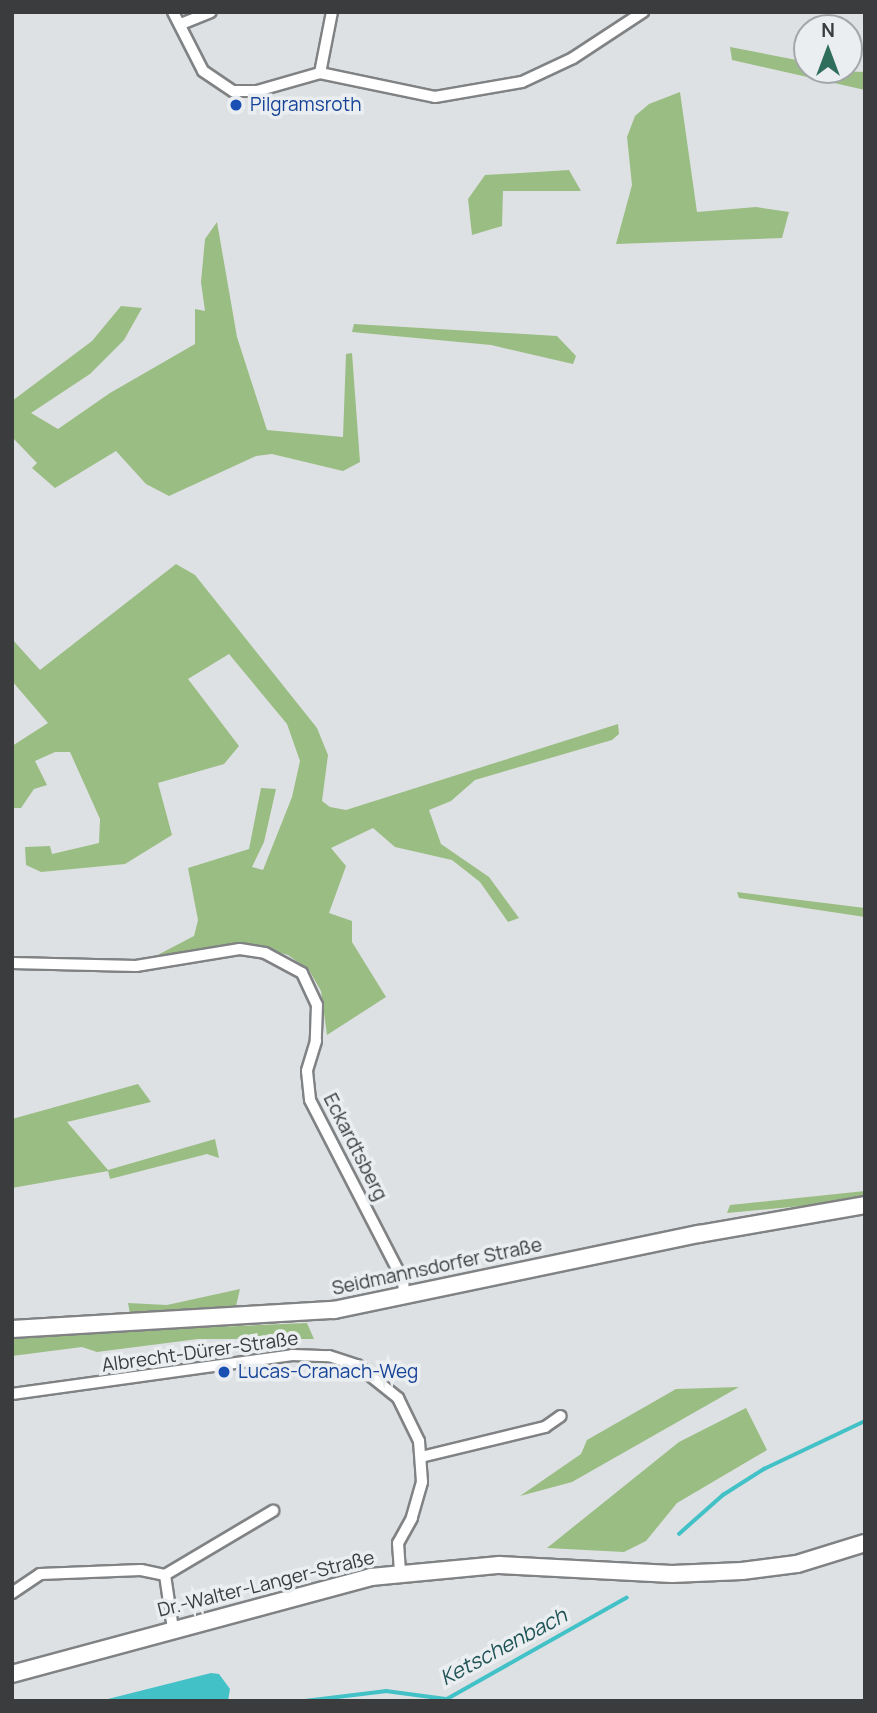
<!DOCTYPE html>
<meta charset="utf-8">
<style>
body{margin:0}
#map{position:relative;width:877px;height:1713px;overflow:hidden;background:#dee1e3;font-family:Manrope,sans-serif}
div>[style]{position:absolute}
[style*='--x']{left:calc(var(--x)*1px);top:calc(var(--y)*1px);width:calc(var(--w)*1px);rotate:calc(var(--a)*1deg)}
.green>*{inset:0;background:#9abd83}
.water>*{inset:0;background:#42c1c7}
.stream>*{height:3.5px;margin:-1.75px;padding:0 1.75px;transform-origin:1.75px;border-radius:1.75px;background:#42c1c7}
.roads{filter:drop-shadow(2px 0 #808284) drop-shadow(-2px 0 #808284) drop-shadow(0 2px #808284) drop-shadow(0 -2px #808284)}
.street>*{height:10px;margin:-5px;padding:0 5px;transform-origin:5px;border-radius:5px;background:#fff}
.secondary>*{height:16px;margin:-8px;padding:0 8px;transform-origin:8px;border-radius:8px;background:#fff}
.dots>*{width:19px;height:19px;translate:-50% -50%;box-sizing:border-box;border:4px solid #ebeef0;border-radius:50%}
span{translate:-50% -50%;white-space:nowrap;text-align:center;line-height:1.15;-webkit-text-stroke:7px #ebeef0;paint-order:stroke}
.transit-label{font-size:19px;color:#164399}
.left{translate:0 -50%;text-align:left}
.street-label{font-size:19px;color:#3a3c3d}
.water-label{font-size:21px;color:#1e5356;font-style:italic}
.frame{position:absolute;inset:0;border:14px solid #3a3c3d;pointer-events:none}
.north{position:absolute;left:793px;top:14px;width:70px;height:70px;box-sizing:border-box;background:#ebeef0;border:2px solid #a4a7a8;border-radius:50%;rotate:0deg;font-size:19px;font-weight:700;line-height:28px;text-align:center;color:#3a3c3d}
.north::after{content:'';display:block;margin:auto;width:24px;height:32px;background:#2f6e5b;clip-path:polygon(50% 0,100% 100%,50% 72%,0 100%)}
</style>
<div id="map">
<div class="green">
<div style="clip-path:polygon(730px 47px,807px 62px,807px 70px,865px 72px,865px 90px,732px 60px)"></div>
<div style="clip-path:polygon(680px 92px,697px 212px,756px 207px,789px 212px,782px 238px,616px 244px,632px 185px,627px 137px,635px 116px,649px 104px)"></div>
<div style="clip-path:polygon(569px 170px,581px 191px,503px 191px,502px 226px,472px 235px,468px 199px,485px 175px)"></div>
<div style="clip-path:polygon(217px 222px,237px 337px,267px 430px,343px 437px,346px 354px,352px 353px,360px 462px,343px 471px,272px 454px,256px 456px,169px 496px,146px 484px,116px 451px,55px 488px,32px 468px,37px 463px,12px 437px,12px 401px,92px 341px,121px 306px,142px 308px,124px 340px,90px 374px,31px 413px,58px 429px,110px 393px,195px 344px,195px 309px,205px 311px,201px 282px,205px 239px)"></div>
<div style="clip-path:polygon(354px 324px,557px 336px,576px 356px,573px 364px,491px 345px,352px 332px)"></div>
<div style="clip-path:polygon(176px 564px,195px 575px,317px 728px,328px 755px,322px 801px,330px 807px,346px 810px,618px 724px,619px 734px,612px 740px,475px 780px,451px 801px,429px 810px,441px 844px,489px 877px,519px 918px,508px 922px,480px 882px,452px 860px,395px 847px,373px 828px,331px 848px,346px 866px,329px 913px,352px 921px,352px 942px,386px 997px,327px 1035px,321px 991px,309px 970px,288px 955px,261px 947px,226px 945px,146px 961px,194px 936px,198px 920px,188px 868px,249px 849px,261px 788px,276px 789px,264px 842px,252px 867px,263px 870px,292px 797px,300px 761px,287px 724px,229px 654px,188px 679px,239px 746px,224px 764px,158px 783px,172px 835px,125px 864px,41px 872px,26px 865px,25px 847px,50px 846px,52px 854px,99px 843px,100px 819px,70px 752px,55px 752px,35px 761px,47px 785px,34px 789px,21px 808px,12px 808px,12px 746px,48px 723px,12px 681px,12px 639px,40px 670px)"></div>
<div style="clip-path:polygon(737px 892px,865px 908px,865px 917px,739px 898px)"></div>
<div style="clip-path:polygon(138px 1084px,151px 1102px,67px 1122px,108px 1170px,215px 1139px,219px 1158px,207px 1154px,110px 1179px,108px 1171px,12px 1188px,12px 1119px)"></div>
<div style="clip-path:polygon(865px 1191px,865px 1200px,727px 1213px,730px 1205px)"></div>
<div style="clip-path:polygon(240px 1289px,236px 1306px,130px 1314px,128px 1303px,167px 1305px)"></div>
<div style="clip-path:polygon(307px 1323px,314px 1339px,198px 1339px,97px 1352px,82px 1347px,12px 1356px,12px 1336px)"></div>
<div style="clip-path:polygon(739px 1387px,572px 1482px,520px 1496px,581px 1454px,587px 1440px,676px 1389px)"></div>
<div style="clip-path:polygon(746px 1408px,767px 1450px,677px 1503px,646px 1541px,624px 1552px,547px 1548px,679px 1442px)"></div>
</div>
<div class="water">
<div style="clip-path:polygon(211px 1673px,219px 1674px,230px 1689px,228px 1701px,100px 1701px)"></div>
</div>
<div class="stream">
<div style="--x:679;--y:1534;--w:59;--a:-41.6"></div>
<div style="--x:723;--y:1495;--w:49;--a:-32.4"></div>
<div style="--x:764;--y:1469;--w:112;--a:-25.4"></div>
<div style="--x:305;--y:1701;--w:82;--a:-7"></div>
<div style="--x:386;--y:1691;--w:62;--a:7.5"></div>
<div style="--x:447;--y:1699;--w:206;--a:-29.4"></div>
</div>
<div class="roads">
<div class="street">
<div style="--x:173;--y:12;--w:66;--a:63"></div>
<div style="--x:203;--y:71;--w:36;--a:34"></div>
<div style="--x:233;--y:91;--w:24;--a:0"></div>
<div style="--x:257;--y:91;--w:66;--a:-15.9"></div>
<div style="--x:320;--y:73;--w:117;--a:11.8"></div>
<div style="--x:435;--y:97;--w:88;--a:-9.8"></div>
<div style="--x:522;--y:82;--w:56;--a:-25.2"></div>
<div style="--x:573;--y:58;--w:84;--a:-33.3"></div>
<div style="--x:181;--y:24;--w:32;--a:-22"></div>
<div style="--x:320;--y:73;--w:62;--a:-78.9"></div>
<div style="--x:12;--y:963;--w:124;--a:1.4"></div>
<div style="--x:136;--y:966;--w:105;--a:-9.3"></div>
<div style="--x:240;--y:949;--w:25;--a:9"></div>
<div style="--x:265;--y:953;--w:42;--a:28.4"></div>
<div style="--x:302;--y:973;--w:35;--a:65"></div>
<div style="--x:317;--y:1005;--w:36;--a:92"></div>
<div style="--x:316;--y:1041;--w:31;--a:107"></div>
<div style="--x:307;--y:1071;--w:29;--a:84"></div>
<div style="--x:310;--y:1100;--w:203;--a:62.7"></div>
<div style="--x:403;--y:1280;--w:16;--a:86"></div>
<div style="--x:12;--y:1394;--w:283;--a:-7.9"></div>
<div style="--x:292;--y:1355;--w:37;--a:2"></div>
<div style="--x:329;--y:1356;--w:29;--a:18"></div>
<div style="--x:357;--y:1365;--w:53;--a:38.8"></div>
<div style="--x:398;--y:1398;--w:48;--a:64"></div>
<div style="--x:419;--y:1441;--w:41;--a:85.8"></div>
<div style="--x:422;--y:1482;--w:37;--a:106"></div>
<div style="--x:412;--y:1518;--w:29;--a:119"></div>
<div style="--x:398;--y:1543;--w:30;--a:86"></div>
<div style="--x:421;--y:1457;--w:128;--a:-13.6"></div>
<div style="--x:545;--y:1427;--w:19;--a:-35"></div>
<div style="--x:165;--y:1575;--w:55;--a:81.6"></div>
<div style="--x:12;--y:1593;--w:34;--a:-34"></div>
<div style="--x:40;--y:1574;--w:101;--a:-2.3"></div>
<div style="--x:141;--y:1570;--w:25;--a:12"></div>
<div style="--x:165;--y:1575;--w:126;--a:-30.7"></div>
</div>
<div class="secondary">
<div style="--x:12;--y:1329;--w:323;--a:-3.4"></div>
<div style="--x:334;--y:1310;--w:373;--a:-11.8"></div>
<div style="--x:699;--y:1234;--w:169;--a:-9.9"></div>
<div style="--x:12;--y:1674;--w:372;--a:-15.1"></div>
<div style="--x:371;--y:1577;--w:129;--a:-5.4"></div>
<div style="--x:499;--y:1565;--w:173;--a:3"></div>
<div style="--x:672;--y:1574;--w:70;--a:-2.5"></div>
<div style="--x:742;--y:1571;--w:55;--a:-7.3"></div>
<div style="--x:797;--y:1564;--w:71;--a:-17.2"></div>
</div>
</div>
<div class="dots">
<div style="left:236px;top:105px;background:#1a4fb4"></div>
<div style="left:224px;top:1372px;background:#1a4fb4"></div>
</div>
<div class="transit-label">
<span class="left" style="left:250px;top:105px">Pilgramsroth</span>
<span class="left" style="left:238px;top:1372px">Lucas-Cranach-Weg</span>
</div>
<div class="street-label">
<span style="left:355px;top:1147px;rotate:63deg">Eckardtsberg</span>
<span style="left:437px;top:1267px;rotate:-12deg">Seidmannsdorfer Straße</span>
<span style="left:200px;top:1352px;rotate:-8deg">Albrecht-Dürer-Straße</span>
<span style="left:266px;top:1584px;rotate:-14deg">Dr.-Walter-Langer-Straße</span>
</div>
<div class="water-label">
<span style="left:503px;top:1646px;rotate:-28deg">Ketschenbach</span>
</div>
<div class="frame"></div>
<div class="north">N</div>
</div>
